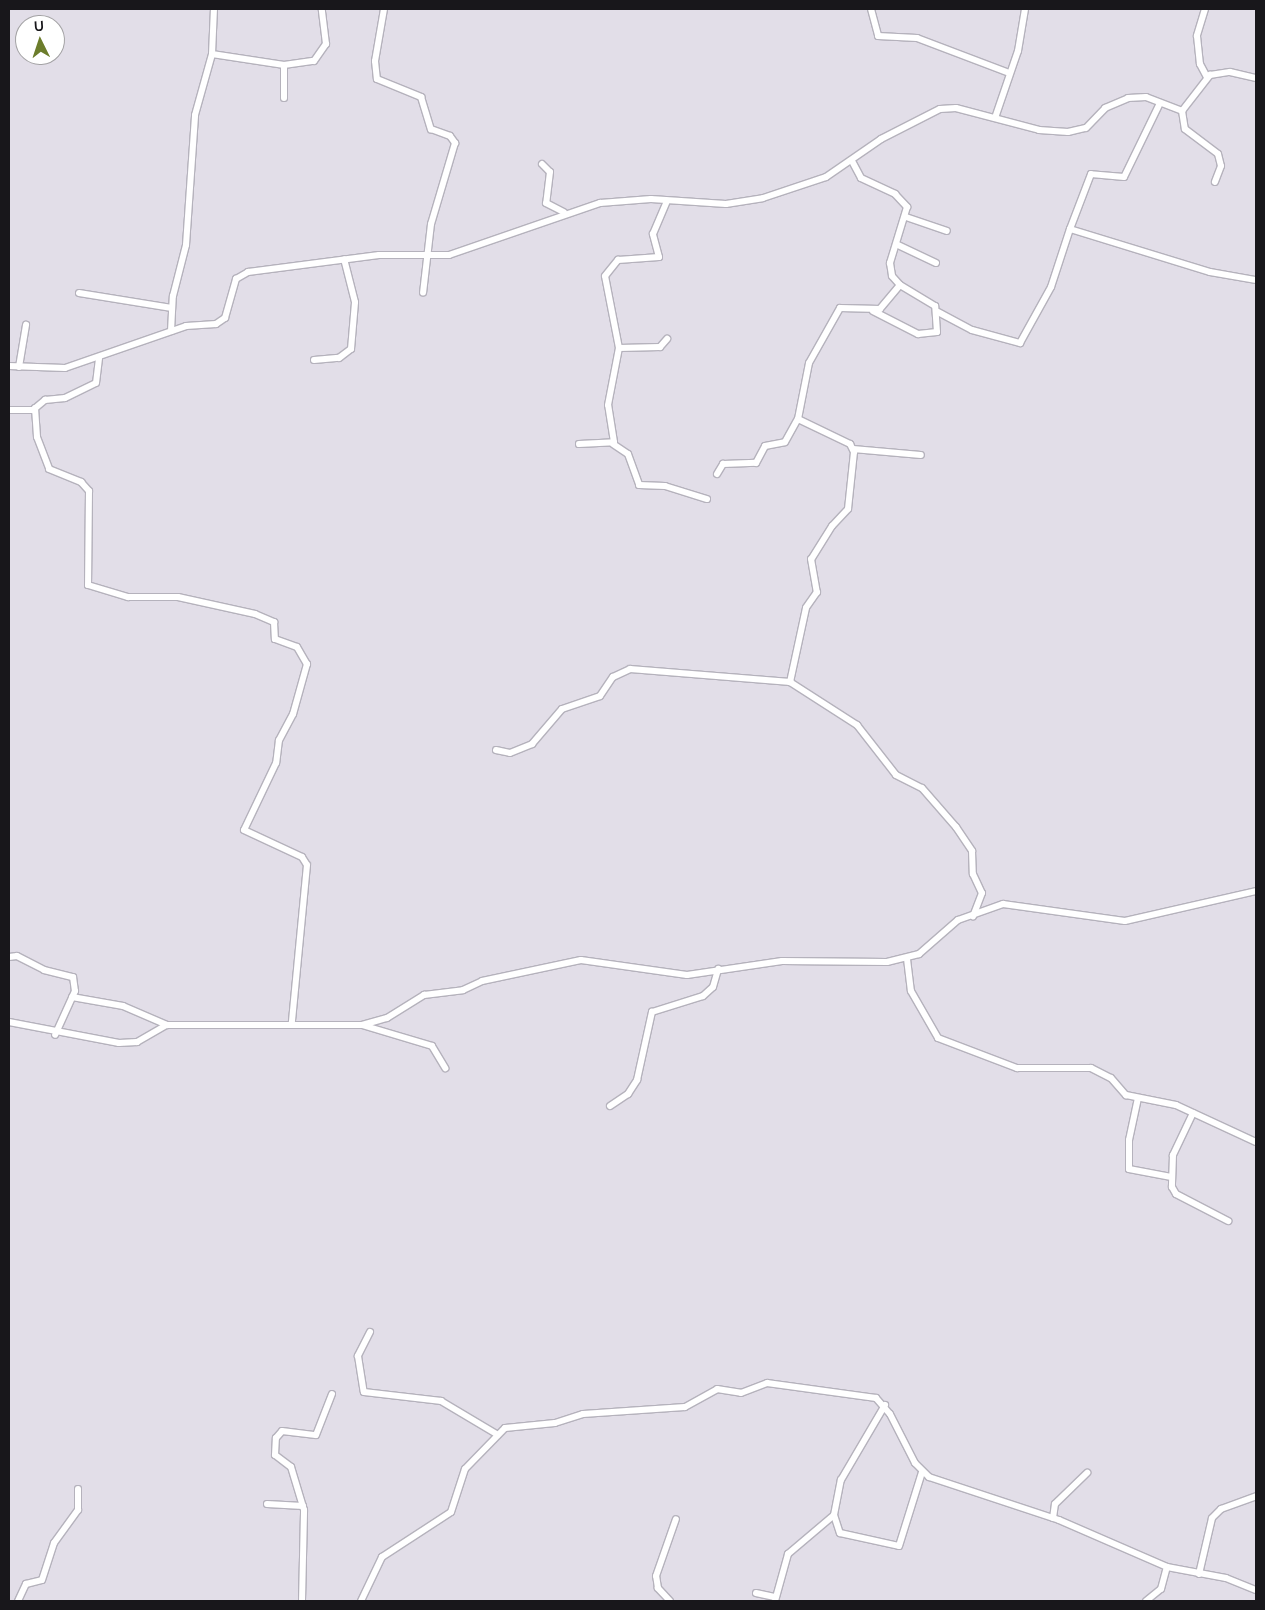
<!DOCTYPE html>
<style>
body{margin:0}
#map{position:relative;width:1265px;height:1610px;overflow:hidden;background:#e2dee8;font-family:Cabin,sans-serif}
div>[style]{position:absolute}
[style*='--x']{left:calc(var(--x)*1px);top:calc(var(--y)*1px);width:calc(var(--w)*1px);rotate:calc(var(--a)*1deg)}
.roads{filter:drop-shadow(1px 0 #b5b2bc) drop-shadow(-1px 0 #b5b2bc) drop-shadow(0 1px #b5b2bc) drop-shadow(0 -1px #b5b2bc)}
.minor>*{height:6px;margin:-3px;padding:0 3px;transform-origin:3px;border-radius:3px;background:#fff}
span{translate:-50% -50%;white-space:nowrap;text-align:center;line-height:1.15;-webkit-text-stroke:5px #fff;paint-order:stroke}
.frame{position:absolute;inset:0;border:10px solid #18171b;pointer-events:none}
.north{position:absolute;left:15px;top:15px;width:50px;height:50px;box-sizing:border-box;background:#fff;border:1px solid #a3a2a4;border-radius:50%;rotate:356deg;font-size:14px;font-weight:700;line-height:20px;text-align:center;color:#18171b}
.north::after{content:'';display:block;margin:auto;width:18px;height:22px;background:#6c7d2c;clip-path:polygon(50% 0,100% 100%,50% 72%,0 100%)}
</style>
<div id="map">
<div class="roads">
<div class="minor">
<div style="--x:384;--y:9;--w:53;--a:99.8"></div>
<div style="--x:375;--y:61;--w:18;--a:84"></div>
<div style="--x:377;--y:79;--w:48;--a:22.2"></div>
<div style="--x:421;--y:97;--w:34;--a:73"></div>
<div style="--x:431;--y:129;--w:20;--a:20"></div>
<div style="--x:450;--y:136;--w:9;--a:54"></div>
<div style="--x:455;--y:143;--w:84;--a:106.5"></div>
<div style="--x:431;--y:224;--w:69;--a:96.6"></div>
<div style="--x:871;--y:9;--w:28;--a:75"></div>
<div style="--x:878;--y:36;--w:39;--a:3"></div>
<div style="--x:917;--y:38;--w:98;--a:20.8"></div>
<div style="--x:1205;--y:9;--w:28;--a:107"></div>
<div style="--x:1197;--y:36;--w:28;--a:84"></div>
<div style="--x:1200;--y:64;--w:15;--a:62"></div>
<div style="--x:212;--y:54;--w:73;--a:8.7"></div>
<div style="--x:284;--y:65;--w:30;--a:-8"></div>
<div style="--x:314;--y:61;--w:21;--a:-55"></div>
<div style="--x:326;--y:44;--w:35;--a:-97"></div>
<div style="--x:284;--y:65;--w:33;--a:90"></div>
<div style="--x:1160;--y:103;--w:82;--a:115.9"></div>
<div style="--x:1124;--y:177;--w:33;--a:-175"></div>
<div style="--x:1091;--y:174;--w:59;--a:110.9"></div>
<div style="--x:1070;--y:229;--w:146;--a:17.1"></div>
<div style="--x:1210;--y:272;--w:47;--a:9.9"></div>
<div style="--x:1182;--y:111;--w:18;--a:81"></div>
<div style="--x:1185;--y:129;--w:41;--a:37.1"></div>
<div style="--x:1218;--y:154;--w:12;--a:76"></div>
<div style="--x:1221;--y:166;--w:17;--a:111"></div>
<div style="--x:995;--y:118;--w:71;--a:-71.1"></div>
<div style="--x:1018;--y:51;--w:43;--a:-80.5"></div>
<div style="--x:852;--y:161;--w:19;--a:62"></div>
<div style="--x:861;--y:178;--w:38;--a:25"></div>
<div style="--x:895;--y:194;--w:18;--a:47"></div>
<div style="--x:907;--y:207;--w:59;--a:106.9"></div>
<div style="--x:890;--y:263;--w:13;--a:81"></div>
<div style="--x:892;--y:276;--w:12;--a:48"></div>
<div style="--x:900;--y:285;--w:31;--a:130"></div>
<div style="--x:880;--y:309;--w:40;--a:-178.6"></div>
<div style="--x:840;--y:308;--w:63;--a:119.4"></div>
<div style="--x:809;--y:363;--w:57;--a:101.1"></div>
<div style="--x:798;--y:419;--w:58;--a:25.7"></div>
<div style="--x:850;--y:444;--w:9;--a:63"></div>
<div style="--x:854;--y:452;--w:57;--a:96"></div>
<div style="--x:848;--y:509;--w:23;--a:133"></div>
<div style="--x:832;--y:526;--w:39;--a:122"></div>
<div style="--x:811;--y:559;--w:34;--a:80"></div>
<div style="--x:817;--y:592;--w:19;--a:125"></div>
<div style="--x:806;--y:608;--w:76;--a:102.2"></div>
<div style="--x:790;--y:682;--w:80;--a:32.7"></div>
<div style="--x:857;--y:725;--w:63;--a:52"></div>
<div style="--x:896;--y:775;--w:29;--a:27"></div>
<div style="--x:922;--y:788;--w:52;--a:48.9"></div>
<div style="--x:956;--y:827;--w:29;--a:56"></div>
<div style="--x:972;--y:851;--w:23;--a:88"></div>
<div style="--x:973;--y:874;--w:21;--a:65"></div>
<div style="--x:982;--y:893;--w:25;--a:111"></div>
<div style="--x:542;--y:164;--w:11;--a:45"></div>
<div style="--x:550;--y:172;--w:31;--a:97"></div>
<div style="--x:546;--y:203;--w:20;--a:27"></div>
<div style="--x:906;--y:217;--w:43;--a:18.9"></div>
<div style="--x:898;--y:245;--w:42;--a:25.3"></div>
<div style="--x:79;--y:293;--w:94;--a:9.2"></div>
<div style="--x:873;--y:311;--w:51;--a:27.1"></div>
<div style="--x:918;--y:334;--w:19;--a:-6"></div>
<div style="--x:937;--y:332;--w:26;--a:-94"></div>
<div style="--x:935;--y:306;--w:41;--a:-149"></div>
<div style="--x:938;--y:312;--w:38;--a:28"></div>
<div style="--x:972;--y:330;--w:50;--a:15.2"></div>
<div style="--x:1020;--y:343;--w:64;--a:-61"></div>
<div style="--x:1051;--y:287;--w:61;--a:-71.9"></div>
<div style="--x:171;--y:331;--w:35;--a:-87"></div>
<div style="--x:173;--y:296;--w:53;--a:-75.7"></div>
<div style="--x:186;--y:245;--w:130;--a:-86"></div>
<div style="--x:195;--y:115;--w:63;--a:-74.4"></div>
<div style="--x:212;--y:54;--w:45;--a:-87.5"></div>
<div style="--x:619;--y:348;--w:41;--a:-1.4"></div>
<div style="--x:660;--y:347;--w:11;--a:-49"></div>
<div style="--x:314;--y:360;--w:25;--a:-5"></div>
<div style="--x:339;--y:358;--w:15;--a:-37"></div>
<div style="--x:351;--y:349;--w:47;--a:-85.1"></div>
<div style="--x:355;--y:302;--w:44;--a:-104.3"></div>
<div style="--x:9;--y:366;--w:56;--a:2"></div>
<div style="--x:65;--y:368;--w:128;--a:-19.1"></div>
<div style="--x:186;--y:326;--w:30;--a:-4"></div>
<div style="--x:216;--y:324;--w:11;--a:-34"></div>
<div style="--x:225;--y:318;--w:41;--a:-74.2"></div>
<div style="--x:236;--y:279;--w:14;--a:-30"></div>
<div style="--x:248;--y:272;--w:132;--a:-7.4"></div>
<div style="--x:379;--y:255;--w:70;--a:0"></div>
<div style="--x:449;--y:255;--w:160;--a:-19"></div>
<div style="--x:600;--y:203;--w:51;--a:-4.5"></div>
<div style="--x:651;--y:199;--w:75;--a:3.8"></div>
<div style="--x:726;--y:204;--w:37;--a:-9"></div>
<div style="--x:763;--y:198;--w:66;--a:-18.4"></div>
<div style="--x:826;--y:177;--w:67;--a:-34.6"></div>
<div style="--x:881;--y:139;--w:66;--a:-27"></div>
<div style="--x:940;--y:109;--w:16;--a:-4"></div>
<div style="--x:956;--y:108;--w:86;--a:14.8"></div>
<div style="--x:1039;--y:130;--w:29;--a:4"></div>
<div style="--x:1068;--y:132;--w:18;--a:-13"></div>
<div style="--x:1086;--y:128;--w:28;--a:-46"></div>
<div style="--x:1105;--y:108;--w:25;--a:-23"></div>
<div style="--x:1128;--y:98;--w:18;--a:-3"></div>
<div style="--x:1146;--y:97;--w:39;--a:21"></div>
<div style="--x:1182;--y:111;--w:46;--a:-52.1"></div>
<div style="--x:1210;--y:75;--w:20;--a:-9"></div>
<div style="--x:1230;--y:72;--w:27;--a:13"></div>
<div style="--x:19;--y:367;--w:43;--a:-80.5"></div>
<div style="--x:35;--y:408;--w:29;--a:86"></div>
<div style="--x:37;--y:437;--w:34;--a:69"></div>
<div style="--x:49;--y:469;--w:35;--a:22"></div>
<div style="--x:81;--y:482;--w:12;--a:48"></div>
<div style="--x:89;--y:491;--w:94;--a:90.6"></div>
<div style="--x:88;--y:585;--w:42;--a:16.7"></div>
<div style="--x:128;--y:597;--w:50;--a:0"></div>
<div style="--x:178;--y:597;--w:79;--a:12.4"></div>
<div style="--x:255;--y:614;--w:21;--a:23"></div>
<div style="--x:274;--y:622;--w:17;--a:87"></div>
<div style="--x:275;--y:639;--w:23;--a:20"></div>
<div style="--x:297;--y:647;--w:20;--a:60"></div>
<div style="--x:307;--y:664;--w:52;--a:105.6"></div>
<div style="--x:293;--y:714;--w:30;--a:118"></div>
<div style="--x:279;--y:740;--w:23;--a:97"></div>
<div style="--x:276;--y:763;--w:74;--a:115.5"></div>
<div style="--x:244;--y:830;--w:64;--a:25"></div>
<div style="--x:302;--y:857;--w:9;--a:58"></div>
<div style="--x:307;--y:865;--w:158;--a:95.5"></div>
<div style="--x:9;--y:410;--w:24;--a:0"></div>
<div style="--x:33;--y:410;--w:16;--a:-40"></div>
<div style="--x:45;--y:400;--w:20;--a:-6"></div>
<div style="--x:65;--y:398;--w:34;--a:-26"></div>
<div style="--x:96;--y:383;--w:25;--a:-83"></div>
<div style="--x:579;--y:444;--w:35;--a:-3"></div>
<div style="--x:614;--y:442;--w:37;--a:-99"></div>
<div style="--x:608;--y:405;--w:58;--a:-79.1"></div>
<div style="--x:619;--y:348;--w:73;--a:-101"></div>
<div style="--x:605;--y:276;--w:21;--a:-51"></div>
<div style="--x:618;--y:260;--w:41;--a:-4.2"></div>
<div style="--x:659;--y:257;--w:24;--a:-105"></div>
<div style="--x:653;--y:234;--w:36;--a:-67"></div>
<div style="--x:613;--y:444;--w:18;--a:34"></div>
<div style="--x:628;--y:454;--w:33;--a:70"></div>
<div style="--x:639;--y:485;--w:26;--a:2"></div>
<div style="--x:665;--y:486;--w:44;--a:17.2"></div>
<div style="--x:853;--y:449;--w:68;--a:5"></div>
<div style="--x:717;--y:474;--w:12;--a:-59"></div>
<div style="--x:723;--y:464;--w:33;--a:-2"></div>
<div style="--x:756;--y:463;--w:19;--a:-62"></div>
<div style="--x:765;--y:446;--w:20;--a:-11"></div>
<div style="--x:785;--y:442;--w:26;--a:-61"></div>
<div style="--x:496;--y:750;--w:14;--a:12"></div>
<div style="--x:510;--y:753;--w:24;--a:-22"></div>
<div style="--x:532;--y:744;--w:46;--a:-49.4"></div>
<div style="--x:562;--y:709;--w:40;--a:-18.9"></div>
<div style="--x:600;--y:696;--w:23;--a:-56"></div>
<div style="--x:613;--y:677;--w:19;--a:-25"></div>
<div style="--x:630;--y:669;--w:161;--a:4.6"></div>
<div style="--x:9;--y:957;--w:8;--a:-7"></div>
<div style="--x:17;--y:956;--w:30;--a:27"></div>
<div style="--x:44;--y:970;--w:30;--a:14"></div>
<div style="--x:73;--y:977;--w:14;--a:82"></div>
<div style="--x:75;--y:991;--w:48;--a:114.4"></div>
<div style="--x:907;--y:959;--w:32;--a:83"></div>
<div style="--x:911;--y:991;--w:54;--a:60.1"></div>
<div style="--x:938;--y:1038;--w:85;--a:20.8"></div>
<div style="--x:1017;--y:1068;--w:74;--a:0"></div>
<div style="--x:1091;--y:1068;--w:22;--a:27"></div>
<div style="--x:1111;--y:1078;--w:23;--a:49"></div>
<div style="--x:1126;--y:1095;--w:51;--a:11.3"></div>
<div style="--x:1176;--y:1105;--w:88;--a:24.8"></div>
<div style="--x:72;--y:997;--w:52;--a:10"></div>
<div style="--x:123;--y:1006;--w:48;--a:23.4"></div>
<div style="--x:9;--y:1022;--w:112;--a:10.8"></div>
<div style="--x:119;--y:1043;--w:18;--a:-3"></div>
<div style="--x:137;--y:1042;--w:34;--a:-30"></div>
<div style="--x:167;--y:1025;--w:195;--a:0"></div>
<div style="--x:362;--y:1025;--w:26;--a:-16"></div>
<div style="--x:387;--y:1018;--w:44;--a:-31.9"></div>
<div style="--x:424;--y:995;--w:39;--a:-7"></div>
<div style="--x:463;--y:990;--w:21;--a:-25"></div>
<div style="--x:482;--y:981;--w:101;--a:-12"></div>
<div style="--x:581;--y:960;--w:107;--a:8.1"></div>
<div style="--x:687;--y:975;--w:96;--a:-8.4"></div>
<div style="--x:782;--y:961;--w:105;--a:0.5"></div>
<div style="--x:887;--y:962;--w:33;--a:-14"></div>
<div style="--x:919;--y:954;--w:52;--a:-41.1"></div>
<div style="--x:958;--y:920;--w:48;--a:-19.6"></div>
<div style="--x:1003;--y:904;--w:123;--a:7.9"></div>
<div style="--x:1125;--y:921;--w:134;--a:-12.9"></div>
<div style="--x:362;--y:1025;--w:73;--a:16.7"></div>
<div style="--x:432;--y:1046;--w:26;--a:59"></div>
<div style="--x:1138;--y:1098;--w:43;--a:102.1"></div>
<div style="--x:1129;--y:1140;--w:29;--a:90"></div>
<div style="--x:1129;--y:1169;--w:43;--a:10.8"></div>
<div style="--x:610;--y:1106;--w:22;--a:-34"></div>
<div style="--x:628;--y:1094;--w:17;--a:-57"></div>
<div style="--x:637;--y:1080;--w:70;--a:-77.6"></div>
<div style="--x:652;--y:1012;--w:53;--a:-17.4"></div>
<div style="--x:703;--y:996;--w:13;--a:-42"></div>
<div style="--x:713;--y:987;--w:19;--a:-74"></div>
<div style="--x:1193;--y:1113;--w:47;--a:115.5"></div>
<div style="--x:1173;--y:1155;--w:32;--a:92"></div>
<div style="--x:1172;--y:1187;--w:8;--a:60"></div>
<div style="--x:1176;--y:1194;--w:59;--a:27.4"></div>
<div style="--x:370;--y:1332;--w:27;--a:117"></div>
<div style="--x:358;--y:1356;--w:36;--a:81"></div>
<div style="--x:364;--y:1392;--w:78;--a:6.7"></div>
<div style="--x:441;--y:1401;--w:66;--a:30.8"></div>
<div style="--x:267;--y:1504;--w:36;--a:3"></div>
<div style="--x:834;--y:1515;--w:19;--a:72"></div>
<div style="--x:840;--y:1533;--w:60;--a:12.4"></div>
<div style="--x:899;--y:1546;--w:77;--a:-72.7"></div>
<div style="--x:1053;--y:1518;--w:14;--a:-82"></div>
<div style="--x:1055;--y:1504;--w:45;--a:-44.1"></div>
<div style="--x:1199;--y:1574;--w:57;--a:-76.9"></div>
<div style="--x:1212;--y:1518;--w:13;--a:-45"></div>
<div style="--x:1221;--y:1509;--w:37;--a:-20"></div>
<div style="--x:756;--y:1593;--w:19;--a:12"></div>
<div style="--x:18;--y:1601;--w:19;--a:-65"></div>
<div style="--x:26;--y:1584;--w:16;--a:-14"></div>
<div style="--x:42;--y:1580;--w:39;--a:-72"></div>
<div style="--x:54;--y:1543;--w:41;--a:-54"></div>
<div style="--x:78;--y:1510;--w:21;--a:-90"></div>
<div style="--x:302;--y:1601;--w:91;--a:-88.7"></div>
<div style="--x:304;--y:1510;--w:45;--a:-106.8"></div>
<div style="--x:291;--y:1467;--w:20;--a:-143"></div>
<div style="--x:275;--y:1455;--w:17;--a:-87"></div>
<div style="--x:276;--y:1438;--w:9;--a:-49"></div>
<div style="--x:282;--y:1431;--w:34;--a:7"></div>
<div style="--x:316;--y:1435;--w:44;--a:-68.7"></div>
<div style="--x:361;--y:1601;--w:49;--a:-64.5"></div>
<div style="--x:382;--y:1557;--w:82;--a:-33.1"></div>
<div style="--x:451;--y:1512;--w:45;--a:-72"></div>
<div style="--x:465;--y:1469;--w:57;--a:-45.7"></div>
<div style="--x:505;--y:1428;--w:50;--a:-5.7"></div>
<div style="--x:555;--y:1423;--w:29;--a:-18"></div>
<div style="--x:583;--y:1414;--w:102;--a:-3.9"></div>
<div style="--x:685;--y:1407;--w:37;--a:-29"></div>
<div style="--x:717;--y:1389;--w:24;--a:9"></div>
<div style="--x:741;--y:1393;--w:28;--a:-21"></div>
<div style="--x:767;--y:1383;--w:110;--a:7.8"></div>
<div style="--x:876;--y:1398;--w:21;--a:49"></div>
<div style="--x:890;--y:1414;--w:55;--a:63"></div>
<div style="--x:915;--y:1463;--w:20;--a:45"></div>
<div style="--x:929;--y:1477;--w:137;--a:18.3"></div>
<div style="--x:1059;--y:1520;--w:118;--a:23.5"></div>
<div style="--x:1167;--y:1567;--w:60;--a:10.6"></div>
<div style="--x:1226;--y:1578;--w:32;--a:22"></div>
<div style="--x:670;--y:1601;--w:18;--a:-133"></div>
<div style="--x:658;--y:1588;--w:12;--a:-99"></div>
<div style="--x:656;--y:1576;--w:60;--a:-70.7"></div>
<div style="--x:775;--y:1601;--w:49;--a:-74.5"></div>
<div style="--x:788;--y:1554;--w:60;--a:-40.3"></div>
<div style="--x:834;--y:1515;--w:36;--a:-79"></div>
<div style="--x:841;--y:1480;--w:87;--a:-59.6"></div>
<div style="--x:1146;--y:1601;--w:19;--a:-39"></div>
<div style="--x:1161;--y:1589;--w:23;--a:-75"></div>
</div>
</div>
<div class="frame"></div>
<div class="north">U</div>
</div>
